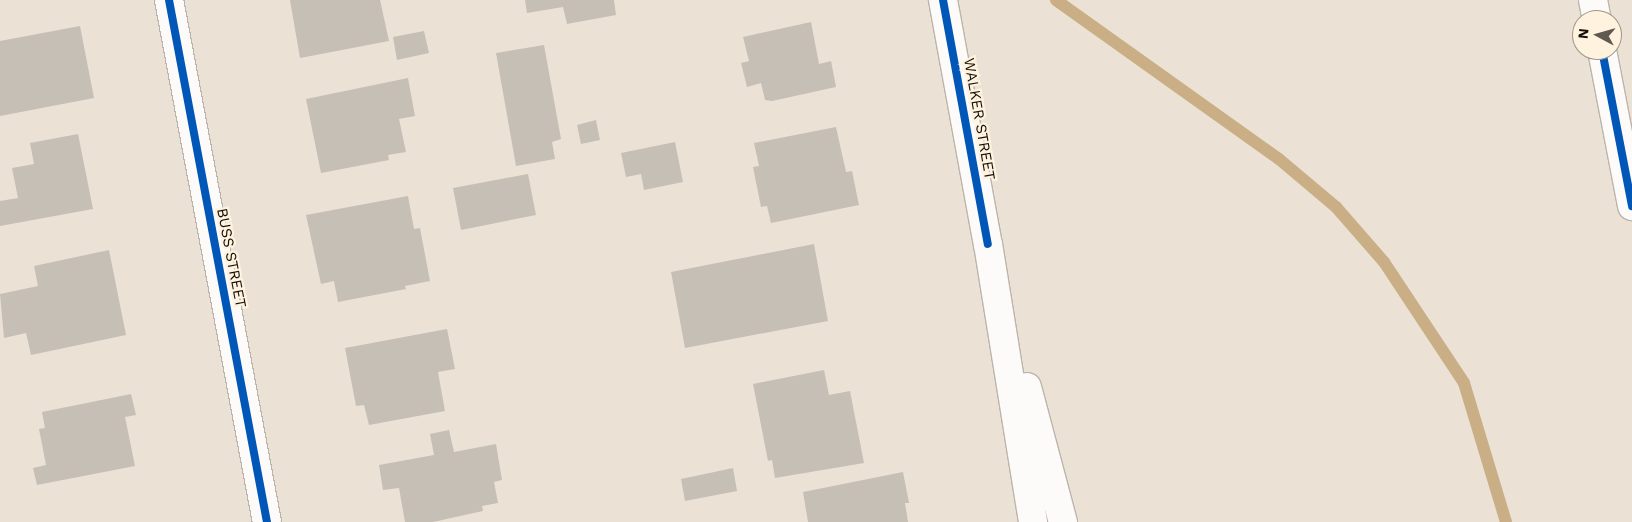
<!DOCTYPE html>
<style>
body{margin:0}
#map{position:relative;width:1632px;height:522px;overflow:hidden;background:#ebe2d5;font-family:"Work Sans",sans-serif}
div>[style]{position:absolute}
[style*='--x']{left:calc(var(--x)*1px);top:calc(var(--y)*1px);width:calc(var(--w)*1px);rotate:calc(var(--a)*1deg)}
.stream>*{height:12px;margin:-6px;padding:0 6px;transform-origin:6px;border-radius:6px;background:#caaf86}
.building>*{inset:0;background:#c6bfb5}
.roads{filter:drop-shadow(1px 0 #bbb4aa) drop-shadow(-1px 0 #bbb4aa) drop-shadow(0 1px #bbb4aa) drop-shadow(0 -1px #bbb4aa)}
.street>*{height:28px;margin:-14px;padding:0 14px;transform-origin:14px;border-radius:14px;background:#fcfbf9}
.secondary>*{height:28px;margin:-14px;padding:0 14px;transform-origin:14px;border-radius:14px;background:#fcfbf9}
.cycleway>*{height:8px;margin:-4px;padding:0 4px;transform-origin:4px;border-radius:4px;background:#0057b8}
span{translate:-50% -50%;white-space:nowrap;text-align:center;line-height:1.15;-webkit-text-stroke:4.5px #fff2df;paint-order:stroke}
.street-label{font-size:15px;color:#140f07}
.north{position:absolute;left:1572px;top:10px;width:50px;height:50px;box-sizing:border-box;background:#fff2df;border:1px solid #a19789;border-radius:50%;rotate:276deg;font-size:14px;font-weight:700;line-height:20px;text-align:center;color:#140f07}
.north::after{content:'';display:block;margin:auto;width:18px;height:22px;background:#5f594f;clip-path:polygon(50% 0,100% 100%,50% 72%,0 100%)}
</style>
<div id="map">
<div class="stream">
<div style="--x:1056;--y:0;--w:274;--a:35.5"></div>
<div style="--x:1279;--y:159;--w:75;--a:40.1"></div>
<div style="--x:1336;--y:207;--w:73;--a:48.9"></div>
<div style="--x:1384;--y:262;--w:145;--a:56.5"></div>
<div style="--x:1464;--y:383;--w:145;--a:73.2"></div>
</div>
<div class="building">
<div style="clip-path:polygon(290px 0,380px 0,389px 41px,300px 58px)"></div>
<div style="clip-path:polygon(525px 0,614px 0,616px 15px,567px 24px,563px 7px,527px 13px)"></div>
<div style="clip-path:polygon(811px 22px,819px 64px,831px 61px,836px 87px,772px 101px,765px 100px,761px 83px,747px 87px,741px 63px,749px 61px,743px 37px)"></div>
<div style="clip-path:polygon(80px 26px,94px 98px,0 116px,0 41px)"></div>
<div style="clip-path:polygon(424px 31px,429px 53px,397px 60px,393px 37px)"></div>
<div style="clip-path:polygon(544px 45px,561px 139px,552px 142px,555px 159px,516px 166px,496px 53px)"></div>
<div style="clip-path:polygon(408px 78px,415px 116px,399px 119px,406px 152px,388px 155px,389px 160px,321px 173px,306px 99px)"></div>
<div style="clip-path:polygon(596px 120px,600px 140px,581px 144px,577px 125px)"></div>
<div style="clip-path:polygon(836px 127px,846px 172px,852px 171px,859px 205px,771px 223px,767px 206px,761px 207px,753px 167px,759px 166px,754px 143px)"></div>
<div style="clip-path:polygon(78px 134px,93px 209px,0 226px,0 201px,18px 198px,12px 168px,34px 164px,30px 143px)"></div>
<div style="clip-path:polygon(675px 142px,683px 182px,644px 190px,641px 174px,626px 177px,621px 153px)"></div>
<div style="clip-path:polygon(528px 174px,536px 215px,461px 230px,453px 188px)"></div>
<div style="clip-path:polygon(408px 196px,414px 229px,420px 228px,430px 281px,405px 286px,406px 289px,338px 302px,334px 281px,321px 284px,306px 215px)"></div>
<div style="clip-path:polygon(814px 244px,828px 321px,685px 348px,671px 272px)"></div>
<div style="clip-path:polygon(109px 250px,126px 335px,31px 355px,26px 333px,4px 338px,0 294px,38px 286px,34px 266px)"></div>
<div style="clip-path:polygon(447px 329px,455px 369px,438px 372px,445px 411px,369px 425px,364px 405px,356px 406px,345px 348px)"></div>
<div style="clip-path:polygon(824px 370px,829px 395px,850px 391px,864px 463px,775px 478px,772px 460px,768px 461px,753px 384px)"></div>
<div style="clip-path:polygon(131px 394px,136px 415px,125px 417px,135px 466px,37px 485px,33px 468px,46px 465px,39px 429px,45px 428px,42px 412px)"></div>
<div style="clip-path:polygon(449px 430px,454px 452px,496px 444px,502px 480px,494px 482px,498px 503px,482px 506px,483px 511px,433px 522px,405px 522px,399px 488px,383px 490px,379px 465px,434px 455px,430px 434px)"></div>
<div style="clip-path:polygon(733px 468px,737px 491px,685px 501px,681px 479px)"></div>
<div style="clip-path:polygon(903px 472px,909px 503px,905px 503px,908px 522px,808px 522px,803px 492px)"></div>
</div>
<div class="roads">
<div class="street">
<div style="--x:169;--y:0;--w:531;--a:79.37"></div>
<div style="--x:1593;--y:0;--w:20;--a:79"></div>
<div style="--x:1602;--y:50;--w:159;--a:79.1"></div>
</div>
<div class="secondary">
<div style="--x:943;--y:0;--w:248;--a:79.6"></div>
<div style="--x:988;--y:244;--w:282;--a:80.8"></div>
<div style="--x:1027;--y:387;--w:140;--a:75.1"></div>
</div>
</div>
<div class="cycleway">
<div style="--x:169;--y:0;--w:531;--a:79.37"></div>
<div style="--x:943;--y:0;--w:248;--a:79.6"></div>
<div style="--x:1602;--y:50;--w:159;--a:79.1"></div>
</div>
<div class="street-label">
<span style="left:979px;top:119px;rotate:80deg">WALKER STREET</span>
<span style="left:231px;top:258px;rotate:79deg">BUSS STREET</span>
</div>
<div class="north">N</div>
</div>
